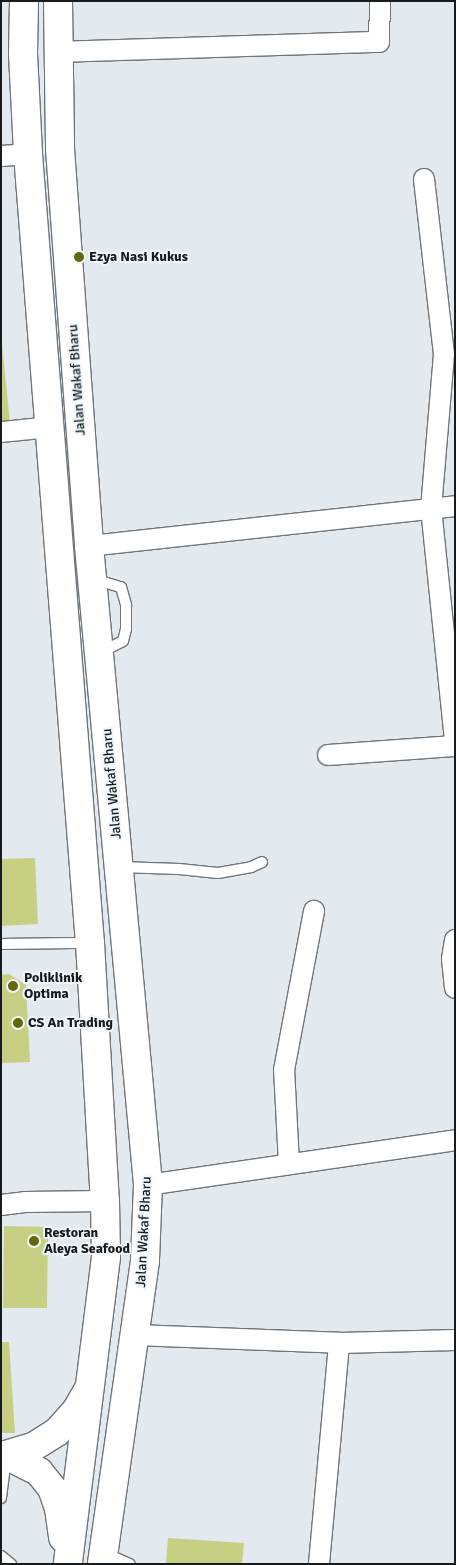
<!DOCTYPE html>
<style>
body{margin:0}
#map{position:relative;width:456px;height:1565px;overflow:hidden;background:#e2e9ef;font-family:Signika,sans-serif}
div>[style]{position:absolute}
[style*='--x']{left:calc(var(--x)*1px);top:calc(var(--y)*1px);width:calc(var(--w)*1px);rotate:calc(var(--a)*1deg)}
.building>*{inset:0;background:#c7cf83}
.roads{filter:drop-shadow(1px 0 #6f767b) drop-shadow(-1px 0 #6f767b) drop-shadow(0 1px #6f767b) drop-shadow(0 -1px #6f767b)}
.lane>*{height:10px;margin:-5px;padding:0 5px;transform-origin:5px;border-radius:5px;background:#fff}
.street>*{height:20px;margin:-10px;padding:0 10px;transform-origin:10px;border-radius:10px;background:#fff}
.primary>*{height:28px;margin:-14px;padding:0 14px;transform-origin:14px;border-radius:14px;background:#fff}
.dots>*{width:14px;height:14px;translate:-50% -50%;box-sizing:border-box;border:2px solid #eff7fc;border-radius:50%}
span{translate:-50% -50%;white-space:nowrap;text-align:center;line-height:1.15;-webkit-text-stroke:4px #eff7fc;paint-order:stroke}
.poi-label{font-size:14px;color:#181b1d;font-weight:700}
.left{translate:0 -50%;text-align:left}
.street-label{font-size:14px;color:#181b1d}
.frame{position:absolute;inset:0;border:2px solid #181b1d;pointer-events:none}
</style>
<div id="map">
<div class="building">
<div style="clip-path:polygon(1px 333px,10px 424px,1px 424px)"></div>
<div style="clip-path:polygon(35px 858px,38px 924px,1px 926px,1px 859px)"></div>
<div style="clip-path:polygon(9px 974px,26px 985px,30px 1062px,1px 1063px,1px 975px)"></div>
<div style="clip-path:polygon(4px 1226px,48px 1227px,47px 1308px,3px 1308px)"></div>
<div style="clip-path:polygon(1px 1342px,9px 1342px,15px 1433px,1px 1433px)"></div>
<div style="clip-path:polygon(168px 1538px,244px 1543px,242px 1564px,166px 1564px)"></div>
</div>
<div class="roads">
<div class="lane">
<div style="--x:94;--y:579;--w:28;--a:17"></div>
<div style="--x:121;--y:587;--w:19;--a:74"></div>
<div style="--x:126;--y:605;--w:24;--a:90"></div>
<div style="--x:126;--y:629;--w:12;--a:104"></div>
<div style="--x:123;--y:641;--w:25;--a:153"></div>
<div style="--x:120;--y:867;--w:59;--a:1.9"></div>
<div style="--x:179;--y:869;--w:39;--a:6"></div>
<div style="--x:218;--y:873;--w:34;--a:-10"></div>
<div style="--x:251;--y:867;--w:12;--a:-24"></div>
<div style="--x:1;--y:944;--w:88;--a:-0.7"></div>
<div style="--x:1;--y:1498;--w:41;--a:-83"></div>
<div style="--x:105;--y:1553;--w:27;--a:24"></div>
<div style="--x:1;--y:1556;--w:13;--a:39"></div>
</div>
<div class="street">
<div style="--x:58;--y:52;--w:321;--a:-1.8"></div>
<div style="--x:379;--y:42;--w:41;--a:-88.6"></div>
<div style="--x:1;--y:156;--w:27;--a:-4"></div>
<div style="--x:424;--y:179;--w:176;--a:83.5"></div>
<div style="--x:444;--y:354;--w:155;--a:94.8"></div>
<div style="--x:431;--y:508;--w:235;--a:84.1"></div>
<div style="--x:1;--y:432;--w:50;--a:-5.7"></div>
<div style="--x:89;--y:546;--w:368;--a:-6.2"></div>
<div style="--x:328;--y:755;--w:127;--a:-4.1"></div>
<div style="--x:455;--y:940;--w:19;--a:99"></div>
<div style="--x:452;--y:959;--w:29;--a:84"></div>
<div style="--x:289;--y:1164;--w:94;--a:-93"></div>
<div style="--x:284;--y:1070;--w:162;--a:-79.3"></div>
<div style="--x:148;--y:1185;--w:310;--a:-8.3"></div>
<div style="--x:1;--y:1205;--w:24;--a:-7"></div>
<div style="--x:25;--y:1202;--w:80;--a:-0.7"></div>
<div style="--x:135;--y:1335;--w:204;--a:2.2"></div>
<div style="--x:339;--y:1343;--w:116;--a:-1.5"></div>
<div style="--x:319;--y:1564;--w:222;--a:-84.8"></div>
</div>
<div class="primary">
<div style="--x:24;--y:1;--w:53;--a:91.1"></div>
<div style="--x:23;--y:54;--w:100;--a:87.1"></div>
<div style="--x:28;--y:154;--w:791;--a:85.51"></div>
<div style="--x:90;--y:943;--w:258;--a:86.7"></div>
<div style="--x:105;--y:1201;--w:56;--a:89"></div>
<div style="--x:106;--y:1257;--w:309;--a:97.1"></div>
<div style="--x:58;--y:1;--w:148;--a:89.2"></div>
<div style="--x:60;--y:149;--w:398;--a:85.8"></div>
<div style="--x:89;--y:546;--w:642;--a:84.72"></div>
<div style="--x:148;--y:1185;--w:76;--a:92.3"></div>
<div style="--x:145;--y:1261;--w:306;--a:98.1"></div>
<div style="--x:6;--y:1455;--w:37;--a:27"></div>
<div style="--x:39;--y:1472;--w:21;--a:51"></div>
<div style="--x:52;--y:1488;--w:21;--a:71"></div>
<div style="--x:59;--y:1508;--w:30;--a:82"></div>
<div style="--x:6;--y:1455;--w:28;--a:-17"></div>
<div style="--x:33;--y:1447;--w:28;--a:-32"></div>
<div style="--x:57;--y:1432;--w:28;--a:-48"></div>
<div style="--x:76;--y:1411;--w:24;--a:-60"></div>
</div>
</div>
<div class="dots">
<div style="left:79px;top:257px;background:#626809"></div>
<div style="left:13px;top:986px;background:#626809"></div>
<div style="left:18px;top:1023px;background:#626809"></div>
<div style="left:34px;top:1241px;background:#626809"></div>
</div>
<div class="poi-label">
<span class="left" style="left:89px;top:257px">Ezya Nasi Kukus</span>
<span class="left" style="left:24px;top:986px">Poliklinik<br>Optima</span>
<span class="left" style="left:28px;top:1023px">CS An Trading</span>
<span class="left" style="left:44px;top:1241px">Restoran<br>Aleya Seafood</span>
</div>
<div class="street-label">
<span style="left:77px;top:380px;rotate:-94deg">Jalan Wakaf Bharu</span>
<span style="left:112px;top:784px;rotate:-95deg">Jalan Wakaf Bharu</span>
<span style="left:144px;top:1232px;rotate:-87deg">Jalan Wakaf Bharu</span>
</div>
<div class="frame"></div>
</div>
